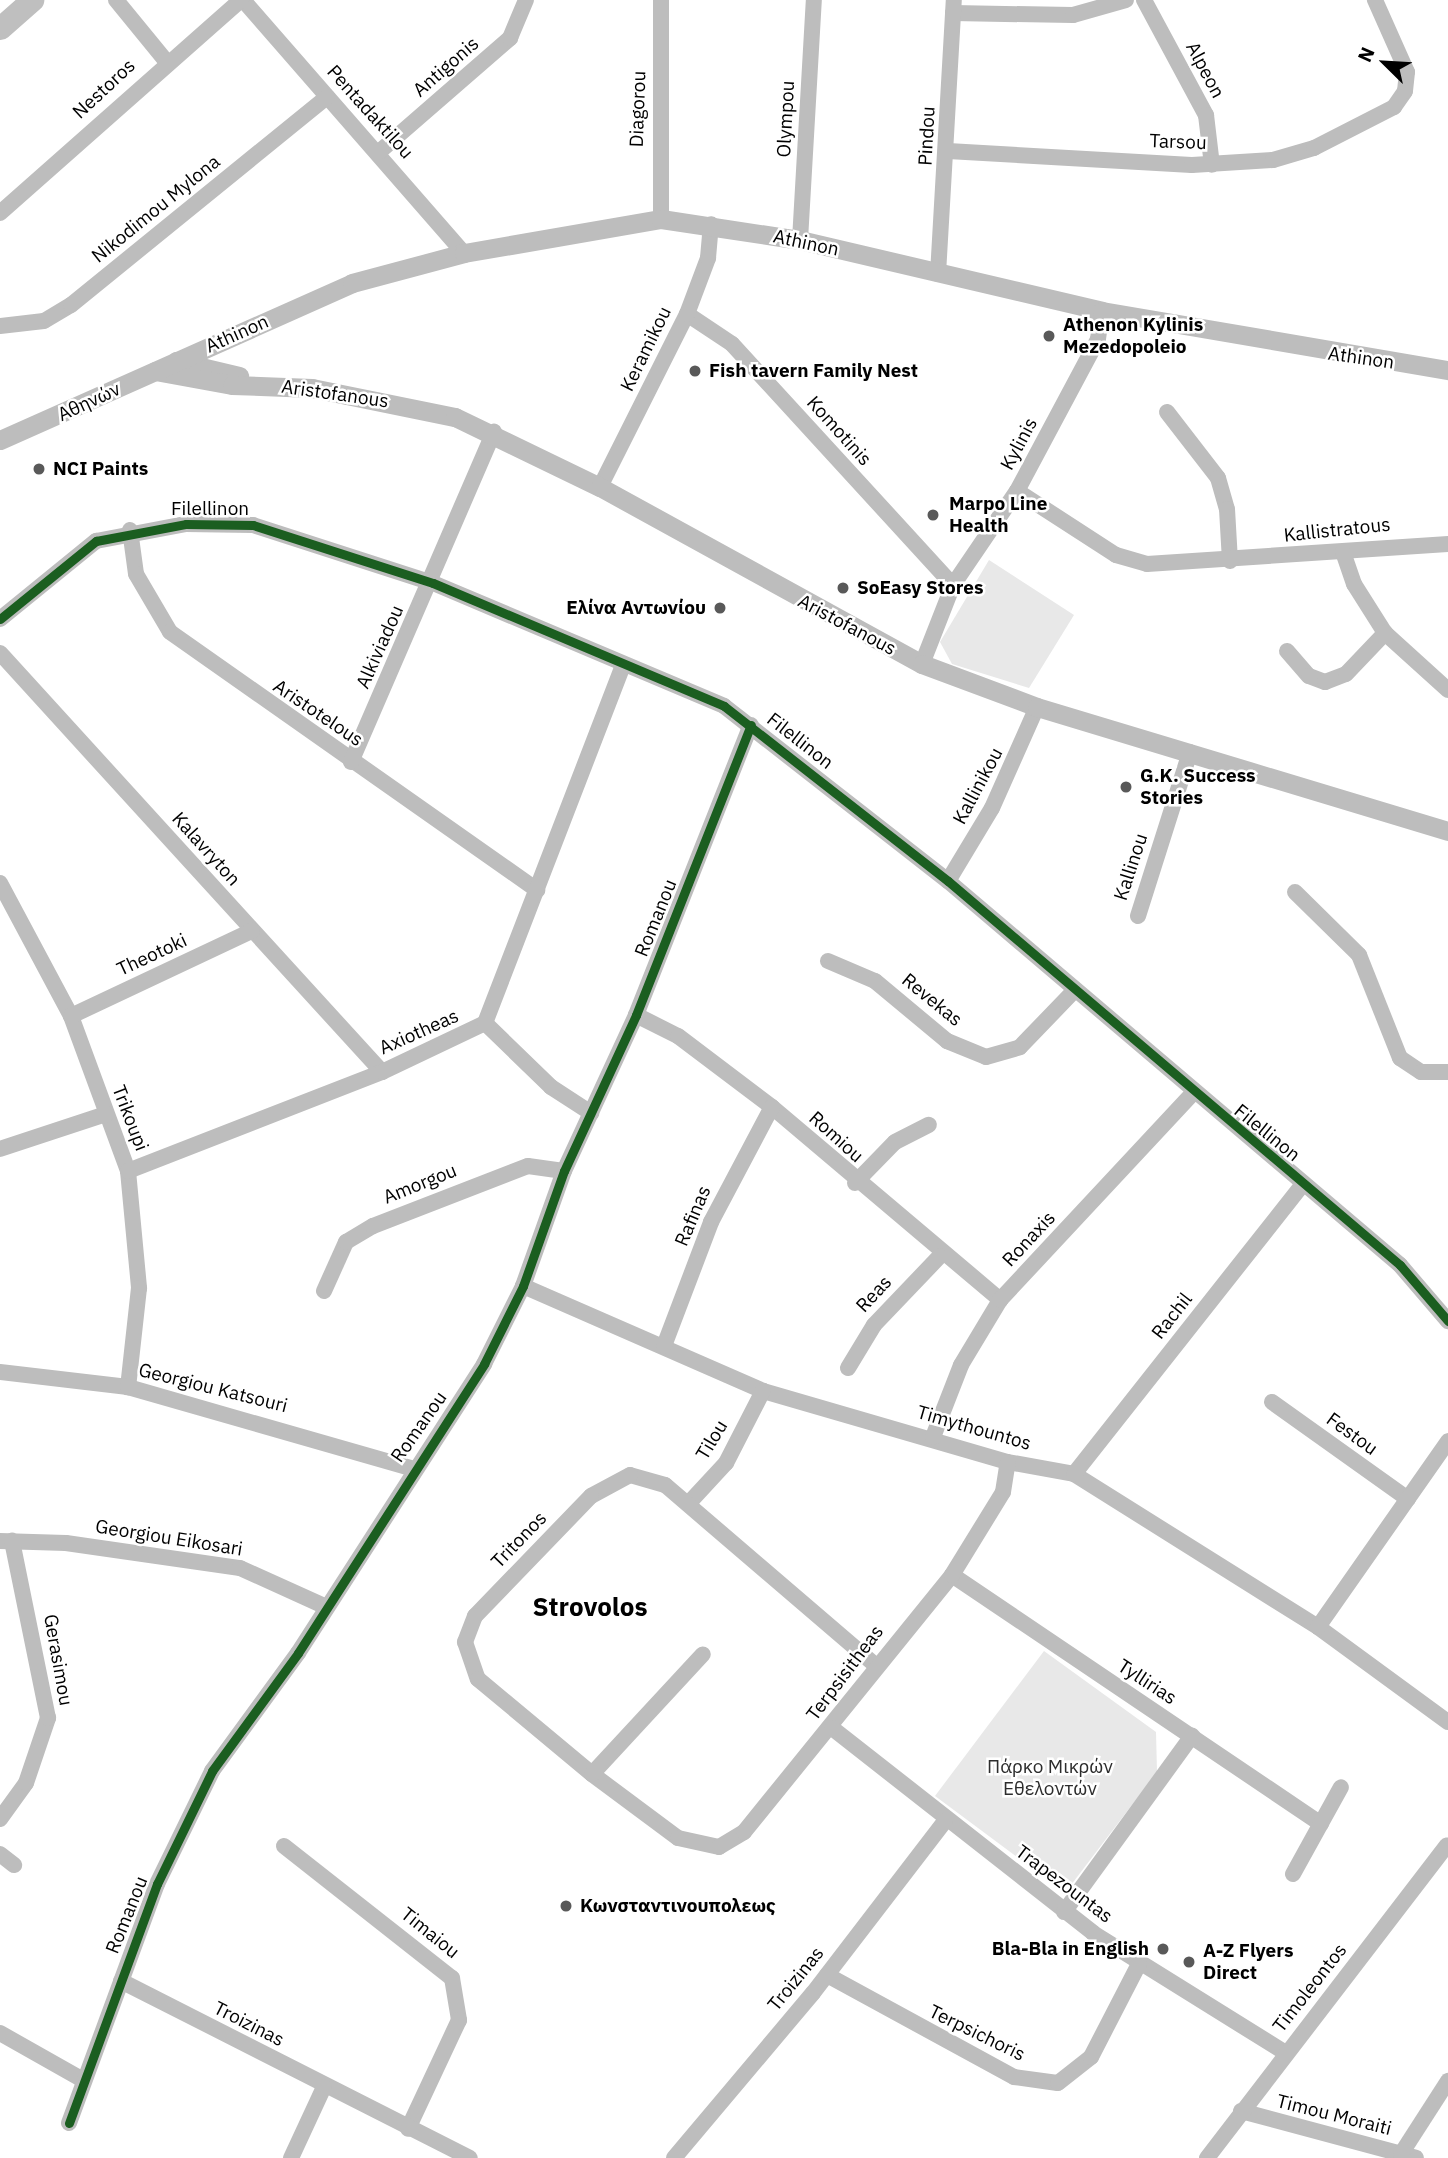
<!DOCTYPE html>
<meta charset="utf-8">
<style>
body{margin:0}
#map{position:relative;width:1448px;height:2158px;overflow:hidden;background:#fff;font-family:"IBM Plex Sans",sans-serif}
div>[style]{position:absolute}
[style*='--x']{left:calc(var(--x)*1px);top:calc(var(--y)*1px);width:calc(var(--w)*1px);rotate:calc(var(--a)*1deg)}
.green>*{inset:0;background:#e8e8e8}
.minor>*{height:16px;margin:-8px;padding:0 8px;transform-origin:8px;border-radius:8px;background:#bdbdbd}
.tertiary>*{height:19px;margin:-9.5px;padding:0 9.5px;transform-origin:9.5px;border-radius:9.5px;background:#bdbdbd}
.secondary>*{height:23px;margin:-11.5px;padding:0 11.5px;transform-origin:11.5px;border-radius:11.5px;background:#bfbfbf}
.cycleway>*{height:9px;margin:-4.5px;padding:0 4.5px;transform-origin:4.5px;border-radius:4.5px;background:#1b5e20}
.dots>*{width:19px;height:19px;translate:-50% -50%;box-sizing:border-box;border:4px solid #fff;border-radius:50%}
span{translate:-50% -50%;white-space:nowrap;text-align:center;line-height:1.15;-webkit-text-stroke:5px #fff;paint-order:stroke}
.street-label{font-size:19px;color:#000}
.poi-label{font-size:19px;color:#000;font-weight:700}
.left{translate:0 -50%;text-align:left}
.right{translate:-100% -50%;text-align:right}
.park-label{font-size:19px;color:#2d2d2d}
.district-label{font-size:26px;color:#000;font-weight:700}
.north{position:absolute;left:1350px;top:28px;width:70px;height:70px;-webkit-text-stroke:5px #fff;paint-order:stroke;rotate:294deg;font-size:19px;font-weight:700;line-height:28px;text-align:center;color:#000}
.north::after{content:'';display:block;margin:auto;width:24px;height:32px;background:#000;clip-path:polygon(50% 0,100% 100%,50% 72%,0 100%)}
</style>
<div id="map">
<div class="green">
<div style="clip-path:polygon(989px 560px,1074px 615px,1029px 688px,952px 664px,940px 642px)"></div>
<div style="clip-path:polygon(1044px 1651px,1156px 1732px,1157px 1772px,1071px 1885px,1045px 1878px,935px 1796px)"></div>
</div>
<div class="minor">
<div style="--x:116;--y:0;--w:79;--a:50.7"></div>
<div style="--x:243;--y:0;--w:336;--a:48.9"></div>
<div style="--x:1144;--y:0;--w:131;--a:61.7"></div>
<div style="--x:1206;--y:115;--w:50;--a:83.2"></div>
<div style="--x:953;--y:13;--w:120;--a:1"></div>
<div style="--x:1073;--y:15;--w:55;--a:-15.8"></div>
<div style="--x:948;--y:151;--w:244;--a:3.3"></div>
<div style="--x:1192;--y:165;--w:81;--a:-3.5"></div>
<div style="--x:1273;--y:160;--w:43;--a:-16.3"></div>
<div style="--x:1314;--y:148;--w:90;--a:-27.1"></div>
<div style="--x:1394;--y:107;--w:19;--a:-55"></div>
<div style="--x:1405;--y:91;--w:19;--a:-84"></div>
<div style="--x:1407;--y:72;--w:79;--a:-114"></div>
<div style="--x:379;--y:152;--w:174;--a:-41"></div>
<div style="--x:510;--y:38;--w:41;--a:-67.2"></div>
<div style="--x:0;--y:213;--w:322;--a:-41.5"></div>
<div style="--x:661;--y:219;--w:219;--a:-90"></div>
<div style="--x:800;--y:240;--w:240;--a:-86.7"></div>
<div style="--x:938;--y:274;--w:274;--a:-86.7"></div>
<div style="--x:687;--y:314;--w:54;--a:33.7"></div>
<div style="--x:732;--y:344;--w:327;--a:47.5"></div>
<div style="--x:0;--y:326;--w:44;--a:-6.5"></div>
<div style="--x:44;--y:321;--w:31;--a:-31"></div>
<div style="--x:71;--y:305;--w:330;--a:-39.1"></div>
<div style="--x:1167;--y:412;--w:83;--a:52.3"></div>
<div style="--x:1218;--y:478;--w:32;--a:74"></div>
<div style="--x:1227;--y:509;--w:52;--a:86.7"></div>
<div style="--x:600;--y:487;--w:194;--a:-63.3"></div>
<div style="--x:687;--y:314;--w:60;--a:-69.4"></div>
<div style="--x:708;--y:258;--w:34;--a:-85"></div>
<div style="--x:1017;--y:491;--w:118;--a:32.9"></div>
<div style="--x:1116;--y:555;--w:32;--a:16"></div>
<div style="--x:1147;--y:564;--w:302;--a:-3.8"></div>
<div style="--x:130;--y:530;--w:44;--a:82.2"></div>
<div style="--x:136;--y:574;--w:67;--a:59.6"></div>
<div style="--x:170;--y:632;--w:449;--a:35.1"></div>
<div style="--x:1343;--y:552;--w:34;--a:71"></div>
<div style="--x:1354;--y:584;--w:58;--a:57.7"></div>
<div style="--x:1385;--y:633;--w:85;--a:42.1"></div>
<div style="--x:0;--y:619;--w:124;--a:-39.1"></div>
<div style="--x:96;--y:541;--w:92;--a:-10.7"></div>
<div style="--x:186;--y:524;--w:67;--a:0.9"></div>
<div style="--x:253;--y:525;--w:189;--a:17.9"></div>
<div style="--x:433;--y:583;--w:316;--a:22.9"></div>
<div style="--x:724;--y:706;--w:284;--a:38"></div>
<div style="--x:948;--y:881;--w:593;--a:40.35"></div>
<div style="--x:1400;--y:1265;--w:74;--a:49.4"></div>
<div style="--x:1287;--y:651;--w:33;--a:49"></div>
<div style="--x:1309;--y:676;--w:17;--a:21"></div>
<div style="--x:1325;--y:682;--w:22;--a:-21"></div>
<div style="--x:1346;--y:674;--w:57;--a:-46.4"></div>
<div style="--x:0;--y:653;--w:567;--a:47.64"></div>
<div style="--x:922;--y:664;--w:85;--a:-68.6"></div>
<div style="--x:953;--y:585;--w:114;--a:-55.8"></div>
<div style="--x:1017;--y:491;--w:172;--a:-61.9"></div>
<div style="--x:1098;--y:339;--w:28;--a:-82"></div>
<div style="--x:351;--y:762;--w:360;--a:-66.6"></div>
<div style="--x:948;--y:881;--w:85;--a:-58.9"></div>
<div style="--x:992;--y:808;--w:111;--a:-66"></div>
<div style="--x:0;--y:883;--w:151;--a:61.9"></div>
<div style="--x:71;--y:1016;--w:165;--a:69.8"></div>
<div style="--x:128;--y:1171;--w:118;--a:84.6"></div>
<div style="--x:139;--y:1288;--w:100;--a:96.3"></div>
<div style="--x:1295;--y:892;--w:90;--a:44.5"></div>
<div style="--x:1359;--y:955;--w:111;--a:68.3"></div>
<div style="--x:1400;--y:1058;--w:25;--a:34"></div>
<div style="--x:1421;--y:1072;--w:27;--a:0"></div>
<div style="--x:1138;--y:916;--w:172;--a:-72.4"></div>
<div style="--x:828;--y:961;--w:51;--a:23.1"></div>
<div style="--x:875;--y:981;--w:94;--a:39.8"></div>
<div style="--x:947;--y:1041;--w:42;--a:22.3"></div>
<div style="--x:986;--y:1057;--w:35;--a:-16"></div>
<div style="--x:1020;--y:1047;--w:76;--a:-46.1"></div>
<div style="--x:636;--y:1015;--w:47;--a:26.6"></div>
<div style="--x:678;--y:1036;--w:118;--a:37.1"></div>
<div style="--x:772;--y:1107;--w:299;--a:40.2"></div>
<div style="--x:71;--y:1016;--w:200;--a:-25.2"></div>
<div style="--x:485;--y:1023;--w:92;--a:44.1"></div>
<div style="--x:551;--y:1087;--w:48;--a:33"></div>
<div style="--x:0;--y:1149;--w:112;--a:-18.3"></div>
<div style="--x:128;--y:1171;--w:273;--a:-21.3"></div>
<div style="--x:382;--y:1072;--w:114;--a:-25.4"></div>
<div style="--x:485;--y:1023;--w:384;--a:-68.9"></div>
<div style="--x:855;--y:1183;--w:57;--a:-45.7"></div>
<div style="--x:895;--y:1142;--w:38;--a:-27"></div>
<div style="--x:523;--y:1286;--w:262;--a:23.6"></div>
<div style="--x:763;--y:1391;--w:255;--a:16.2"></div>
<div style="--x:1008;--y:1462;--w:67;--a:10.3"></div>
<div style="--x:1074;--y:1474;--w:288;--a:32.1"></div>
<div style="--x:1318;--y:1627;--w:161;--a:36.2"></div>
<div style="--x:324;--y:1291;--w:54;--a:-65.8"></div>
<div style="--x:346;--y:1242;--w:31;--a:-31"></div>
<div style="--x:373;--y:1226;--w:166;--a:-21.2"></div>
<div style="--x:528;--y:1166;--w:36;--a:8"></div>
<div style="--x:664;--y:1346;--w:133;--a:-69.2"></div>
<div style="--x:711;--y:1222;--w:130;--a:-62.1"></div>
<div style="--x:848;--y:1368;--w:50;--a:-58.8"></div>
<div style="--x:874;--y:1325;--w:95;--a:-46.3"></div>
<div style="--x:0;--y:1372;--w:129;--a:6.7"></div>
<div style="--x:128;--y:1387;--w:294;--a:16"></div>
<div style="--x:1272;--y:1402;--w:167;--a:35.5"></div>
<div style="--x:933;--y:1437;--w:77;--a:-68.7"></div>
<div style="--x:961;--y:1365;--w:76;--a:-59"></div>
<div style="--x:1000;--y:1300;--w:282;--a:-47"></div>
<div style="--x:1074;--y:1474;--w:370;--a:-51.7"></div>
<div style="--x:688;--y:1504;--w:56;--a:-47.2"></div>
<div style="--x:726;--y:1463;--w:81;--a:-62.8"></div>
<div style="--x:0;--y:1541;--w:66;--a:1.7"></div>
<div style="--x:66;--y:1543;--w:176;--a:8.2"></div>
<div style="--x:240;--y:1568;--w:92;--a:24.3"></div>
<div style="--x:952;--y:1575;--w:445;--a:34"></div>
<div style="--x:1318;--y:1627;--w:227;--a:-55"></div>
<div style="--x:874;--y:1664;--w:275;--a:-139.4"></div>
<div style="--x:665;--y:1485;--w:36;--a:-164"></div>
<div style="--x:630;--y:1475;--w:44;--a:151.7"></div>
<div style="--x:591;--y:1496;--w:167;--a:134"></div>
<div style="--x:475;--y:1616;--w:28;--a:111"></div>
<div style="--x:465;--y:1642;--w:39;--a:71"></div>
<div style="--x:478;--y:1679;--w:148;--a:39.8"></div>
<div style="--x:592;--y:1774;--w:107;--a:36.7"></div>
<div style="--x:678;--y:1838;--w:42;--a:12.4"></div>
<div style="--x:719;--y:1847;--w:29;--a:-31"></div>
<div style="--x:744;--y:1832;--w:331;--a:-51"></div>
<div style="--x:952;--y:1575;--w:97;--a:-58.4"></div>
<div style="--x:1003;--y:1492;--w:30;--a:-81"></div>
<div style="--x:832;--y:1728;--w:332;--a:38.1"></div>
<div style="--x:1093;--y:1933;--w:227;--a:31.9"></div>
<div style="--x:592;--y:1774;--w:163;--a:-47.2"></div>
<div style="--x:0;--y:1819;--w:44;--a:-54.2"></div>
<div style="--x:26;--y:1783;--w:69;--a:-71.3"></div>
<div style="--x:48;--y:1718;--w:181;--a:-101.5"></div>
<div style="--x:284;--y:1846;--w:214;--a:38.2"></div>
<div style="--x:452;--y:1978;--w:43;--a:80.5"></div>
<div style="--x:459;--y:2020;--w:120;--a:115.1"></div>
<div style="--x:0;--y:1854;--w:18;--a:38"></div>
<div style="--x:1293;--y:1874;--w:99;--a:-61.1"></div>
<div style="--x:1064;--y:1912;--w:218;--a:-54"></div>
<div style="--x:827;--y:1975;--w:213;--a:28.6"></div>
<div style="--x:1014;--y:2077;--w:44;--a:7.8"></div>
<div style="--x:1058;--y:2083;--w:42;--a:-38.2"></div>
<div style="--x:1091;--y:2057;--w:105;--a:-62.7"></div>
<div style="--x:121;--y:1981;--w:391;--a:26.9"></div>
<div style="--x:0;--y:2033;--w:95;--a:29.5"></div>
<div style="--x:1241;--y:2111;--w:181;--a:15"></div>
<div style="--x:69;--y:2123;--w:255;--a:-69.8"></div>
<div style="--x:157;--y:1884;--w:126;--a:-64"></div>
<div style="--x:212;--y:1771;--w:146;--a:-53.9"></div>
<div style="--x:298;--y:1653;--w:344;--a:-57.2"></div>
<div style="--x:484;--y:1364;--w:87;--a:-63.4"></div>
<div style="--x:523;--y:1286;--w:122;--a:-70.4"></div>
<div style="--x:564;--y:1171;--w:172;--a:-65.2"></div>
<div style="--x:636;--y:1015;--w:312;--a:-68.4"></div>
<div style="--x:1401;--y:2154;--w:87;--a:-57.2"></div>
<div style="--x:291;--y:2158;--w:78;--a:-65.1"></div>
<div style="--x:674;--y:2158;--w:216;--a:-49.9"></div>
<div style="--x:813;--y:1993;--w:217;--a:-52.5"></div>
<div style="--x:1207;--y:2158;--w:394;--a:-52.5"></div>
</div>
<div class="tertiary">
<div style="--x:176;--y:361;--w:65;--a:13.4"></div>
<div style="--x:155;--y:371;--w:78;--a:10.3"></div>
<div style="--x:232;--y:385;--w:80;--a:2.1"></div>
<div style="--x:312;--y:388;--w:146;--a:11.5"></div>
<div style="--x:455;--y:417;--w:161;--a:25.8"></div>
<div style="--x:600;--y:487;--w:367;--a:28.8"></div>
<div style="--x:922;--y:664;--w:123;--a:20.5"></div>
<div style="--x:1037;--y:707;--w:429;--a:16.8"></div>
<div style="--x:0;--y:440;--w:385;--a:-24"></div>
<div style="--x:352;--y:283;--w:116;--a:-15"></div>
<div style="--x:464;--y:253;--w:200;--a:-9.8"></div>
<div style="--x:661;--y:219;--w:141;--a:8.6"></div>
<div style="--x:800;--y:240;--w:310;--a:13.2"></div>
<div style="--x:1102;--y:311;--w:351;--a:9.7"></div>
</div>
<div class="secondary">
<div style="--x:0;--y:28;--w:43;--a:-41.2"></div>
</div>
<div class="cycleway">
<div style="--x:0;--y:619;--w:124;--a:-39.1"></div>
<div style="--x:96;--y:541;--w:92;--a:-10.7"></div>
<div style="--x:186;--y:524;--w:67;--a:0.9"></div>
<div style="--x:253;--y:525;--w:189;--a:17.9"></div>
<div style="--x:433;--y:583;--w:316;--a:22.9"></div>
<div style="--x:724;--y:706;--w:284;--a:38"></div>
<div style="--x:948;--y:881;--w:593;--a:40.35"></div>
<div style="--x:1400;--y:1265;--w:74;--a:49.4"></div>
<div style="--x:69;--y:2123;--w:255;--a:-69.8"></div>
<div style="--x:157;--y:1884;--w:126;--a:-64"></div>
<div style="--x:212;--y:1771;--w:146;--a:-53.9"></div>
<div style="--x:298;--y:1653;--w:344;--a:-57.2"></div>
<div style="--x:484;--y:1364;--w:87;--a:-63.4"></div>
<div style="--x:523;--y:1286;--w:122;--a:-70.4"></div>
<div style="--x:564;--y:1171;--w:172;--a:-65.2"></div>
<div style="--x:636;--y:1015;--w:312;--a:-68.4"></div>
</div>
<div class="dots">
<div style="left:1049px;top:336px;background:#595959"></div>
<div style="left:695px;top:371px;background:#595959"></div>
<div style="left:39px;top:469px;background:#595959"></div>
<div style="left:933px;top:515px;background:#595959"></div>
<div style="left:843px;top:588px;background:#595959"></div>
<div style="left:720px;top:608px;background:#595959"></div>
<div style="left:1126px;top:787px;background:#595959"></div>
<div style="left:566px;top:1906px;background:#595959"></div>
<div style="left:1163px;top:1949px;background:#595959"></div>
<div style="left:1189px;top:1962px;background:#595959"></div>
</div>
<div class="street-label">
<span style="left:446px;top:67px;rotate:-41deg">Antigonis</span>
<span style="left:1205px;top:70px;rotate:62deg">Alpeon</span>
<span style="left:104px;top:89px;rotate:-43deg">Nestoros</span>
<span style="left:638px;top:109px;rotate:-88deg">Diagorou</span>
<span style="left:370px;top:112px;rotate:48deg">Pentadaktilou</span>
<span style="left:786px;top:119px;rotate:-87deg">Olympou</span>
<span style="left:927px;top:136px;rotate:-87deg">Pindou</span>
<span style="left:1178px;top:142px;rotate:2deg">Tarsou</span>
<span style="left:156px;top:209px;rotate:-39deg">Nikodimou Mylona</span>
<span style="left:806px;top:243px;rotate:12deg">Athinon</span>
<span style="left:237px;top:334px;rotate:-24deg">Athinon</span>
<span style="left:646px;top:349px;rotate:-64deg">Keramikou</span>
<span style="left:1361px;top:358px;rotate:8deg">Athinon</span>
<span style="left:335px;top:394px;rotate:8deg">Aristofanous</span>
<span style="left:89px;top:402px;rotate:-25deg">Αθηνών</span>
<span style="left:839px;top:431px;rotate:48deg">Komotinis</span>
<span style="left:1019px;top:444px;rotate:-62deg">Kylinis</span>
<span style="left:210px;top:509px">Filellinon</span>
<span style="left:1337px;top:530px;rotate:-6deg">Kallistratous</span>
<span style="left:847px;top:625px;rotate:28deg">Aristofanous</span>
<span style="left:380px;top:647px;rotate:-66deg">Alkiviadou</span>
<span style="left:318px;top:713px;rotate:34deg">Aristotelous</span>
<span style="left:800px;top:741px;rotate:38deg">Filellinon</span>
<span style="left:978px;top:786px;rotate:-62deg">Kallinikou</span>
<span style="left:206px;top:849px;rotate:48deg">Kalavryton</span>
<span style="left:1131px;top:867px;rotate:-72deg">Kallinou</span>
<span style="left:656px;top:918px;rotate:-68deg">Romanou</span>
<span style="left:152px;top:955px;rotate:-25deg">Theotoki</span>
<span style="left:932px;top:1000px;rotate:39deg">Revekas</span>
<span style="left:419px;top:1032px;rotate:-24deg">Axiotheas</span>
<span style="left:130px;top:1118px;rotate:69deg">Trikoupi</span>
<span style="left:1267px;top:1133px;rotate:39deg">Filellinon</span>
<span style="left:836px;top:1137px;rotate:42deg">Romiou</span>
<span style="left:420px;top:1184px;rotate:-22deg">Amorgou</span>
<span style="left:693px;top:1216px;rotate:-67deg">Rafinas</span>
<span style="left:1029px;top:1239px;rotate:-47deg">Ronaxis</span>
<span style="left:874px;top:1294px;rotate:-47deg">Reas</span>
<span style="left:1172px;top:1316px;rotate:-52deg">Rachil</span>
<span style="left:213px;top:1388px;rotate:14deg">Georgiou Katsouri</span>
<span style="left:419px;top:1427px;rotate:-55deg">Romanou</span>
<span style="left:974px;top:1428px;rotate:16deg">Timythountos</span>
<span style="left:1352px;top:1434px;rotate:36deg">Festou</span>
<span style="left:712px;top:1440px;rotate:-59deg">Tilou</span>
<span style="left:169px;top:1538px;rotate:9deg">Georgiou Eikosari</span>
<span style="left:519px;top:1540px;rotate:-46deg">Tritonos</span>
<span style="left:58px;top:1660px;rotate:80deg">Gerasimou</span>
<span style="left:845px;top:1673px;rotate:-53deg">Terpsisitheas</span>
<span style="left:1147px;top:1682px;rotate:33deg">Tyllirias</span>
<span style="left:1064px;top:1884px;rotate:37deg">Trapezountas</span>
<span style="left:127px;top:1915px;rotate:-68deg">Romanou</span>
<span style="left:430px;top:1933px;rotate:39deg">Timaiou</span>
<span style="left:796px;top:1979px;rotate:-51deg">Troizinas</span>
<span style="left:1310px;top:1988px;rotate:-52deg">Timoleontos</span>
<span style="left:249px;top:2024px;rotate:27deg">Troizinas</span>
<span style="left:977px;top:2033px;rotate:26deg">Terpsichoris</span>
<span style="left:1334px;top:2115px;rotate:14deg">Timou Moraiti</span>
</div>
<div class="poi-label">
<span class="left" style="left:1063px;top:336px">Athenon Kylinis<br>Mezedopoleio</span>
<span class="left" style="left:709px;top:371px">Fish tavern Family Nest</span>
<span class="left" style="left:53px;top:469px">NCI Paints</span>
<span class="left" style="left:949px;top:515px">Marpo Line<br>Health</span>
<span class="left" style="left:857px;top:588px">SoEasy Stores</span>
<span class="right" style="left:706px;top:608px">Ελίνα Αντωνίου</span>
<span class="left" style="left:1140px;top:787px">G.K. Success<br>Stories</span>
<span class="left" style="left:580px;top:1906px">Κωνσταντινουπολεως</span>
<span class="right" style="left:1149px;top:1949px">Bla-Bla in English</span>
<span class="left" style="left:1203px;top:1962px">A-Z Flyers<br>Direct</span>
</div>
<div class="park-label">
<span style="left:1050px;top:1778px">Πάρκο Μικρών<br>Εθελοντών</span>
</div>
<div class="district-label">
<span style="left:590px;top:1607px">Strovolos</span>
</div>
<div class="north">N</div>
</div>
